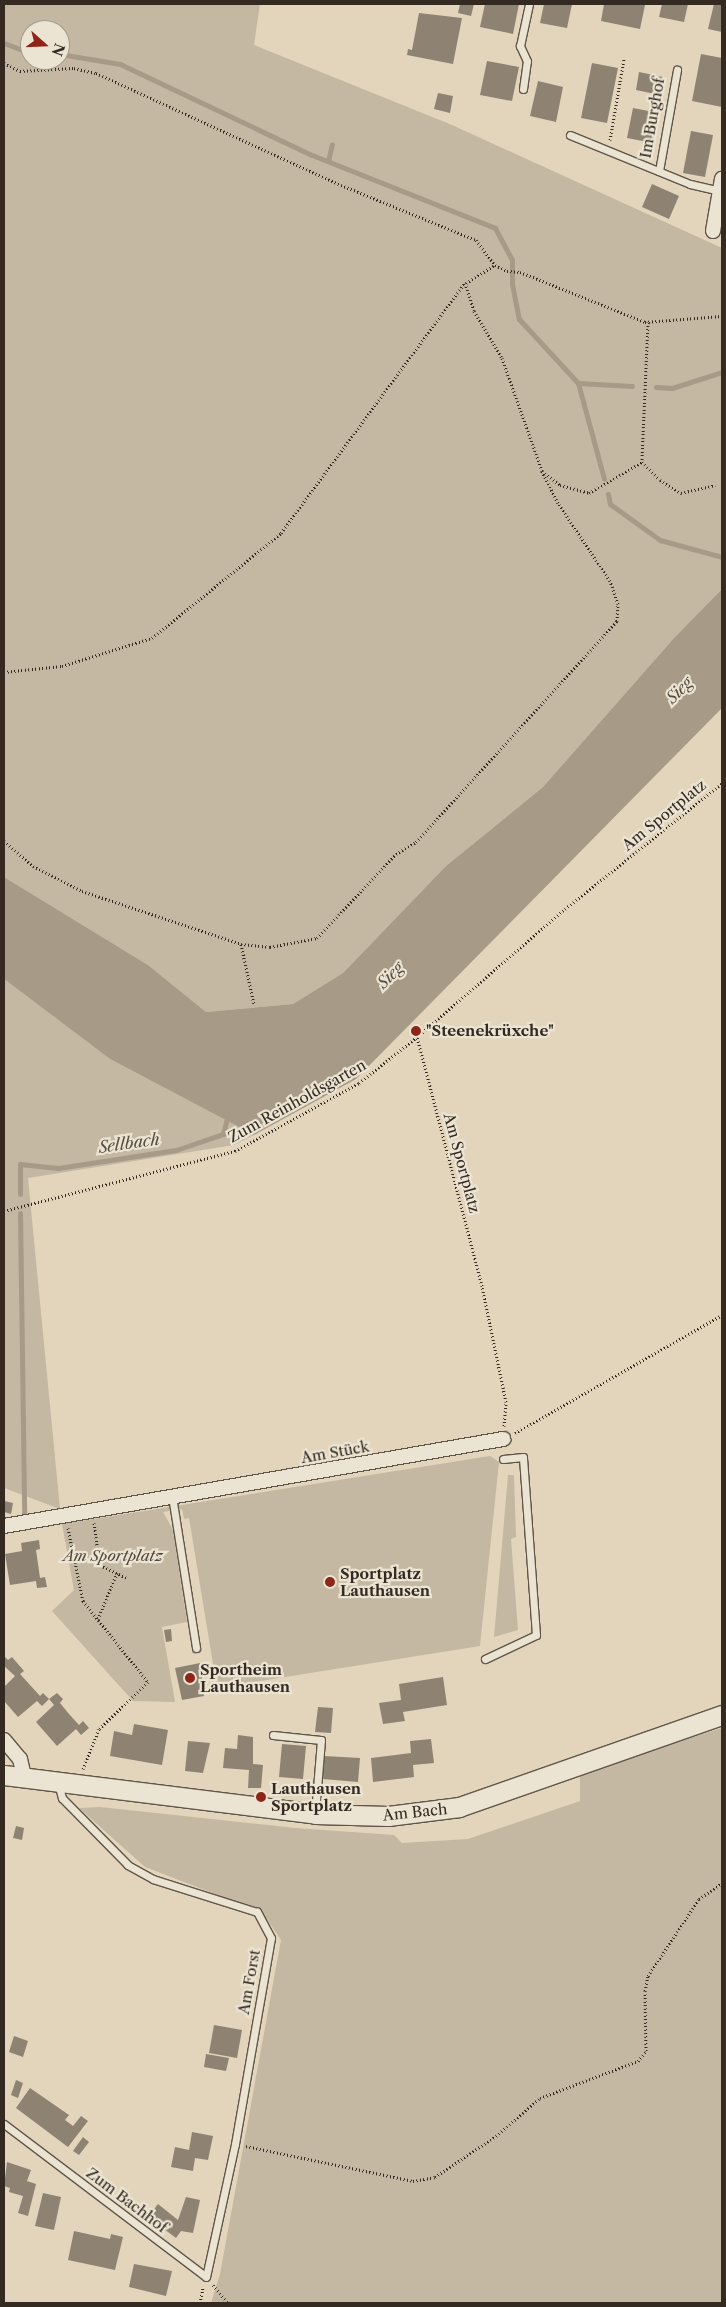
<!DOCTYPE html>
<meta charset="utf-8">
<style>
body{margin:0}
#map{position:relative;width:726px;height:2307px;overflow:hidden;background:#e2d5bc;font-family:"Libre Caslon Text",serif}
div>[style]{position:absolute}
[style*='--x']{left:calc(var(--x)*1px);top:calc(var(--y)*1px);width:calc(var(--w)*1px);rotate:calc(var(--a)*1deg)}
.green>*{inset:0;background:#c4b8a2}
.water>*{inset:0;background:#a79b88}
.stream>*{height:5px;margin:-2.5px;padding:0 2.5px;transform-origin:2.5px;border-radius:2.5px;background:#a79b88}
.building>*{inset:0;background:#8e8372}
.path>*{height:3px;margin-top:-1.5px;transform-origin:0;background:repeating-linear-gradient(90deg,#342a22 0 1px,transparent 0 3.5px)}
.roads{filter:drop-shadow(1px 0 #605548) drop-shadow(-1px 0 #605548) drop-shadow(0 1px #605548) drop-shadow(0 -1px #605548)}
.lane>*{height:7px;margin:-3.5px;padding:0 3.5px;transform-origin:3.5px;border-radius:3.5px;background:#ece4d3}
.street>*{height:14px;margin:-7px;padding:0 7px;transform-origin:7px;border-radius:7px;background:#ece4d3}
.secondary>*{height:19px;margin:-9.5px;padding:0 9.5px;transform-origin:9.5px;border-radius:9.5px;background:#ece4d3}
.dots>*{width:14px;height:14px;translate:-50% -50%;box-sizing:border-box;border:2px solid #ece4d3;border-radius:50%}
span{translate:-50% -50%;white-space:nowrap;text-align:center;line-height:1.15;-webkit-text-stroke:4.5px #ece4d3;paint-order:stroke}
.street-label{font-size:15px;color:#342a22}
.poi-label{font-size:15px;color:#342a22;font-weight:700}
.left{translate:0 -50%;text-align:left}
.park-label{font-size:15px;color:#51463c;font-style:italic}
.water-label{font-size:16px;color:#564c41;font-style:italic}
.frame{position:absolute;inset:0;border:5px solid #342a22;pointer-events:none}
.north{position:absolute;left:20px;top:20px;width:50px;height:50px;box-sizing:border-box;background:#ece4d3;border:1px solid #a29a8c;border-radius:50%;rotate:110deg;font-size:14px;font-weight:700;line-height:20px;text-align:center;color:#342a22}
.north::after{content:'';display:block;margin:auto;width:18px;height:22px;background:#8f2418;clip-path:polygon(50% 0,100% 100%,50% 72%,0 100%)}
</style>
<div id="map">
<div class="green">
<div style="clip-path:polygon(evenodd,4px 4px,260px 4px,254px 45px,452px 125px,722px 248px,722px 589px,674px 638px,543px 787px,446px 866px,343px 973px,293px 1004px,206px 1012px,148px 965px,4px 877px,4px 4px,30px 30px,60px 30px,60px 60px,30px 60px,30px 30px)"></div>
<div style="clip-path:polygon(4px 979px,110px 1059px,254px 1135px,234px 1145px,28px 1178px,60px 1509px,4px 1488px)"></div>
<div style="clip-path:polygon(490px 1456px,499px 1462px,480px 1646px,217px 1688px,189px 1518px,184px 1519px,182px 1509px,163px 1512px,173px 1530px,187px 1622px,162px 1627px,175px 1702px,133px 1701px,52px 1611px,74px 1590px,62px 1524px)"></div>
<div style="clip-path:polygon(508px 1475px,514px 1475px,516px 1537px,511px 1539px,518px 1630px,494px 1637px)"></div>
<div style="clip-path:polygon(722px 1728px,722px 2303px,211px 2303px,220px 2274px,281px 1940px,262px 1912px,145px 1867px,79px 1808px,100px 1807px,295px 1828px,394px 1835px,402px 1843px,468px 1839px,580px 1801px,580px 1773px)"></div>
</div>
<div class="water">
<div style="clip-path:polygon(722px 589px,722px 708px,356px 1079px,254px 1135px,110px 1059px,4px 979px,4px 877px,148px 965px,206px 1012px,293px 1004px,343px 973px,446px 866px,543px 787px,674px 638px)"></div>
</div>
<div class="stream">
<div style="--x:4;--y:43;--w:28;--a:21"></div>
<div style="--x:60;--y:54;--w:61;--a:9.5"></div>
<div style="--x:120;--y:64;--w:212;--a:25.4"></div>
<div style="--x:312;--y:155;--w:197;--a:21.7"></div>
<div style="--x:495;--y:228;--w:36;--a:62"></div>
<div style="--x:512;--y:260;--w:24;--a:90"></div>
<div style="--x:512;--y:284;--w:36;--a:79"></div>
<div style="--x:519;--y:319;--w:87;--a:47.3"></div>
<div style="--x:578;--y:383;--w:54;--a:3.2"></div>
<div style="--x:328;--y:161;--w:17;--a:-77"></div>
<div style="--x:578;--y:383;--w:99;--a:74.8"></div>
<div style="--x:656;--y:387;--w:16;--a:4"></div>
<div style="--x:672;--y:388;--w:52;--a:-17.7"></div>
<div style="--x:608;--y:494;--w:10;--a:79"></div>
<div style="--x:610;--y:504;--w:62;--a:35.8"></div>
<div style="--x:660;--y:540;--w:64;--a:15.3"></div>
<div style="--x:20;--y:1194;--w:30;--a:-90"></div>
<div style="--x:20;--y:1164;--w:38;--a:6"></div>
<div style="--x:58;--y:1168;--w:119;--a:-8.7"></div>
<div style="--x:176;--y:1150;--w:50;--a:-18.8"></div>
<div style="--x:223;--y:1134;--w:21;--a:-76"></div>
<div style="--x:20;--y:1213;--w:304;--a:89.2"></div>
</div>
<div class="building">
<div style="clip-path:polygon(460px 4px,474px 4px,471px 16px,458px 13px)"></div>
<div style="clip-path:polygon(485px 4px,519px 4px,513px 34px,480px 27px)"></div>
<div style="clip-path:polygon(544px 4px,572px 4px,567px 28px,540px 23px)"></div>
<div style="clip-path:polygon(604px 4px,645px 5px,640px 29px,601px 21px)"></div>
<div style="clip-path:polygon(662px 4px,688px 4px,684px 22px,659px 17px)"></div>
<div style="clip-path:polygon(714px 4px,722px 4px,722px 32px,708px 29px)"></div>
<div style="clip-path:polygon(419px 13px,462px 18px,453px 64px,407px 55px,408px 49px,412px 50px)"></div>
<div style="clip-path:polygon(701px 54px,722px 58px,722px 107px,692px 101px)"></div>
<div style="clip-path:polygon(487px 61px,519px 67px,512px 101px,480px 95px)"></div>
<div style="clip-path:polygon(592px 63px,618px 68px,607px 123px,581px 118px)"></div>
<div style="clip-path:polygon(639px 72px,663px 77px,660px 95px,636px 90px)"></div>
<div style="clip-path:polygon(538px 81px,563px 87px,556px 122px,530px 116px)"></div>
<div style="clip-path:polygon(438px 93px,453px 96px,450px 113px,434px 109px)"></div>
<div style="clip-path:polygon(633px 108px,659px 113px,653px 143px,627px 138px)"></div>
<div style="clip-path:polygon(691px 131px,713px 135px,705px 177px,683px 173px)"></div>
<div style="clip-path:polygon(652px 184px,679px 196px,669px 219px,642px 207px)"></div>
<div style="clip-path:polygon(4px 1501px,13px 1503px,11px 1514px,4px 1512px)"></div>
<div style="clip-path:polygon(39px 1540px,40px 1549px,36px 1550px,40px 1578px,45px 1577px,47px 1587px,37px 1588px,36px 1581px,10px 1585px,5px 1554px,22px 1551px,21px 1543px)"></div>
<div style="clip-path:polygon(171px 1629px,172px 1641px,166px 1642px,164px 1630px)"></div>
<div style="clip-path:polygon(4px 1656px,8px 1660px,12px 1657px,24px 1671px,20px 1674px,40px 1696px,43px 1693px,49px 1699px,42px 1706px,37px 1701px,18px 1717px,4px 1701px,4px 1687px,15px 1676px,4px 1666px)"></div>
<div style="clip-path:polygon(200px 1663px,204px 1696px,182px 1700px,175px 1668px)"></div>
<div style="clip-path:polygon(443px 1677px,447px 1705px,403px 1712px,405px 1721px,383px 1724px,379px 1703px,401px 1700px,399px 1684px)"></div>
<div style="clip-path:polygon(57px 1693px,63px 1699px,60px 1703px,69px 1714px,79px 1725px,83px 1721px,89px 1728px,81px 1735px,76px 1729px,57px 1746px,36px 1722px,54px 1705px,49px 1699px)"></div>
<div style="clip-path:polygon(318px 1707px,333px 1708px,331px 1733px,315px 1732px)"></div>
<div style="clip-path:polygon(134px 1724px,168px 1730px,162px 1765px,110px 1756px,114px 1731px,132px 1735px)"></div>
<div style="clip-path:polygon(238px 1735px,253px 1737px,253px 1764px,263px 1765px,261px 1788px,248px 1788px,249px 1770px,223px 1768px,225px 1748px,237px 1749px)"></div>
<div style="clip-path:polygon(431px 1739px,434px 1763px,413px 1765px,414px 1777px,373px 1782px,371px 1758px,411px 1753px,410px 1741px)"></div>
<div style="clip-path:polygon(188px 1741px,210px 1743px,203px 1773px,185px 1771px)"></div>
<div style="clip-path:polygon(282px 1744px,306px 1746px,303px 1779px,279px 1777px)"></div>
<div style="clip-path:polygon(324px 1756px,360px 1758px,358px 1782px,323px 1779px)"></div>
<div style="clip-path:polygon(16px 1826px,24px 1828px,22px 1840px,13px 1838px)"></div>
<div style="clip-path:polygon(214px 2025px,242px 2030px,237px 2058px,209px 2053px)"></div>
<div style="clip-path:polygon(14px 2036px,28px 2041px,23px 2057px,9px 2052px)"></div>
<div style="clip-path:polygon(206px 2054px,229px 2058px,226px 2071px,204px 2067px)"></div>
<div style="clip-path:polygon(16px 2080px,23px 2083px,18px 2098px,11px 2095px)"></div>
<div style="clip-path:polygon(30px 2088px,69px 2115px,65px 2120px,73px 2126px,81px 2116px,88px 2121px,68px 2147px,16px 2108px)"></div>
<div style="clip-path:polygon(192px 2132px,213px 2136px,208px 2160px,195px 2158px,193px 2171px,171px 2167px,175px 2147px,189px 2150px)"></div>
<div style="clip-path:polygon(83px 2137px,89px 2142px,79px 2155px,73px 2151px)"></div>
<div style="clip-path:polygon(7px 2162px,31px 2170px,27px 2181px,36px 2184px,28px 2216px,18px 2213px,23px 2196px,9px 2192px,10px 2188px,4px 2186px)"></div>
<div style="clip-path:polygon(43px 2193px,61px 2197px,54px 2230px,35px 2226px)"></div>
<div style="clip-path:polygon(186px 2197px,200px 2200px,193px 2233px,181px 2231px,176px 2238px,148px 2217px,158px 2204px,178px 2220px)"></div>
<div style="clip-path:polygon(74px 2231px,110px 2239px,111px 2234px,123px 2237px,115px 2270px,68px 2260px)"></div>
<div style="clip-path:polygon(134px 2264px,172px 2271px,166px 2296px,129px 2287px)"></div>
</div>
<div class="path">
<div style="--x:4;--y:63;--w:18;--a:27"></div>
<div style="--x:20;--y:71;--w:54;--a:-3.2"></div>
<div style="--x:74;--y:68;--w:23;--a:13"></div>
<div style="--x:96;--y:73;--w:269;--a:24.6"></div>
<div style="--x:341;--y:185;--w:146;--a:22.2"></div>
<div style="--x:476;--y:240;--w:31;--a:53"></div>
<div style="--x:495;--y:265;--w:13;--a:27"></div>
<div style="--x:507;--y:271;--w:13;--a:4"></div>
<div style="--x:520;--y:272;--w:135;--a:21.8"></div>
<div style="--x:645;--y:322;--w:77;--a:-4.5"></div>
<div style="--x:610;--y:140;--w:82;--a:-80.2"></div>
<div style="--x:465;--y:283;--w:29;--a:72"></div>
<div style="--x:474;--y:311;--w:55;--a:59.2"></div>
<div style="--x:502;--y:358;--w:120;--a:70.5"></div>
<div style="--x:542;--y:471;--w:23;--a:38"></div>
<div style="--x:560;--y:485;--w:30;--a:15"></div>
<div style="--x:589;--y:493;--w:61;--a:-30.3"></div>
<div style="--x:648;--y:322;--w:140;--a:92.5"></div>
<div style="--x:642;--y:462;--w:25;--a:45"></div>
<div style="--x:660;--y:480;--w:25;--a:32"></div>
<div style="--x:681;--y:493;--w:35;--a:-13"></div>
<div style="--x:4;--y:672;--w:58;--a:-5.9"></div>
<div style="--x:62;--y:666;--w:94;--a:-17.3"></div>
<div style="--x:152;--y:638;--w:166;--a:-39.1"></div>
<div style="--x:281;--y:533;--w:308;--a:-53.7"></div>
<div style="--x:463;--y:285;--w:38;--a:-32"></div>
<div style="--x:4;--y:841;--w:38;--a:41"></div>
<div style="--x:33;--y:866;--w:55;--a:27"></div>
<div style="--x:82;--y:891;--w:168;--a:18.4"></div>
<div style="--x:241;--y:944;--w:29;--a:6"></div>
<div style="--x:270;--y:947;--w:48;--a:-10.8"></div>
<div style="--x:317;--y:938;--w:115;--a:-46.8"></div>
<div style="--x:396;--y:854;--w:23;--a:-31"></div>
<div style="--x:416;--y:842;--w:299;--a:-47.7"></div>
<div style="--x:617;--y:621;--w:17;--a:-87"></div>
<div style="--x:618;--y:604;--w:24;--a:-109"></div>
<div style="--x:610;--y:581;--w:94;--a:-123.7"></div>
<div style="--x:558;--y:503;--w:36;--a:-117"></div>
<div style="--x:241;--y:944;--w:61;--a:77.8"></div>
<div style="--x:4;--y:1211;--w:239;--a:-14.6"></div>
<div style="--x:235;--y:1151;--w:141;--a:-28.7"></div>
<div style="--x:359;--y:1083;--w:74;--a:-38.4"></div>
<div style="--x:504;--y:1426;--w:24;--a:-85"></div>
<div style="--x:506;--y:1402;--w:118;--a:-101.7"></div>
<div style="--x:482;--y:1286;--w:257;--a:-104.6"></div>
<div style="--x:417;--y:1037;--w:196;--a:-40.9"></div>
<div style="--x:565;--y:909;--w:201;--a:-38.7"></div>
<div style="--x:515;--y:1433;--w:238;--a:-29.7"></div>
<div style="--x:94;--y:1523;--w:42;--a:81.9"></div>
<div style="--x:100;--y:1565;--w:30;--a:26"></div>
<div style="--x:68;--y:1528;--w:75;--a:78.4"></div>
<div style="--x:83;--y:1601;--w:104;--a:51.3"></div>
<div style="--x:148;--y:1682;--w:68;--a:136.2"></div>
<div style="--x:99;--y:1729;--w:43;--a:111.8"></div>
<div style="--x:98;--y:1619;--w:50;--a:-67.6"></div>
<div style="--x:246;--y:2146;--w:171;--a:11.8"></div>
<div style="--x:413;--y:2181;--w:22;--a:-10"></div>
<div style="--x:435;--y:2177;--w:73;--a:-33.9"></div>
<div style="--x:496;--y:2136;--w:58;--a:-40.8"></div>
<div style="--x:540;--y:2098;--w:105;--a:-20.7"></div>
<div style="--x:638;--y:2061;--w:13;--a:-51"></div>
<div style="--x:646;--y:2051;--w:60;--a:-91"></div>
<div style="--x:645;--y:1991;--w:15;--a:-79"></div>
<div style="--x:648;--y:1976;--w:92;--a:-56.5"></div>
<div style="--x:699;--y:1899;--w:28;--a:-35"></div>
<div style="--x:213;--y:2285;--w:23;--a:50"></div>
<div style="--x:200;--y:2303;--w:16;--a:-79"></div>
</div>
<div class="roads">
<div class="lane">
<div style="--x:523;--y:89;--w:28;--a:-82"></div>
<div style="--x:527;--y:61;--w:17;--a:-115"></div>
<div style="--x:520;--y:46;--w:43;--a:-77.9"></div>
<div style="--x:570;--y:135;--w:130;--a:22.2"></div>
<div style="--x:690;--y:184;--w:31;--a:13"></div>
<div style="--x:659;--y:171;--w:103;--a:-79.9"></div>
<div style="--x:172;--y:1496;--w:154;--a:81"></div>
<div style="--x:485;--y:1659;--w:56;--a:-25.2"></div>
<div style="--x:536;--y:1635;--w:178;--a:-94.2"></div>
<div style="--x:523;--y:1457;--w:20;--a:174"></div>
<div style="--x:273;--y:1735;--w:48;--a:5.9"></div>
<div style="--x:321;--y:1740;--w:73;--a:94.7"></div>
<div style="--x:4;--y:2124;--w:253;--a:37.1"></div>
<div style="--x:206;--y:2277;--w:136;--a:-77.7"></div>
<div style="--x:235;--y:2144;--w:209;--a:-80.1"></div>
<div style="--x:271;--y:1938;--w:30;--a:-118"></div>
<div style="--x:257;--y:1912;--w:109;--a:-162.4"></div>
<div style="--x:153;--y:1879;--w:29;--a:-151"></div>
<div style="--x:128;--y:1865;--w:94;--a:-134.6"></div>
<div style="--x:62;--y:1798;--w:16;--a:-105"></div>
</div>
<div class="street">
<div style="--x:713;--y:231;--w:53;--a:-80.2"></div>
<div style="--x:4;--y:1526;--w:507;--a:-9.89"></div>
<div style="--x:4;--y:1740;--w:25;--a:50"></div>
<div style="--x:20;--y:1759;--w:18;--a:77"></div>
</div>
<div class="secondary">
<div style="--x:4;--y:1775;--w:313;--a:7.1"></div>
<div style="--x:315;--y:1814;--w:73;--a:1.6"></div>
<div style="--x:388;--y:1816;--w:72;--a:-7.2"></div>
<div style="--x:459;--y:1807;--w:279;--a:-19.3"></div>
</div>
</div>
<div class="dots">
<div style="left:416px;top:1031px;background:#8f2418"></div>
<div style="left:330px;top:1582px;background:#8f2418"></div>
<div style="left:190px;top:1678px;background:#8f2418"></div>
<div style="left:261px;top:1797px;background:#8f2418"></div>
</div>
<div class="street-label">
<span style="left:652px;top:118px;rotate:-80deg">Im Burghof</span>
<span style="left:664px;top:815px;rotate:-39deg">Am Sportplatz</span>
<span style="left:297px;top:1101px;rotate:-29deg">Zum Reinholdsgarten</span>
<span style="left:462px;top:1163px;rotate:75deg">Am Sportplatz</span>
<span style="left:335px;top:1452px;rotate:-10deg">Am Stück</span>
<span style="left:415px;top:1812px;rotate:-6deg">Am Bach</span>
<span style="left:249px;top:1982px;rotate:-80deg">Am Forst</span>
<span style="left:127px;top:2200px;rotate:37deg">Zum Bachhof</span>
</div>
<div class="poi-label">
<span class="left" style="left:426px;top:1031px">"Steenekrüxche"</span>
<span class="left" style="left:340px;top:1582px">Sportplatz<br>Lauthausen</span>
<span class="left" style="left:200px;top:1678px">Sportheim<br>Lauthausen</span>
<span class="left" style="left:271px;top:1797px">Lauthausen<br>Sportplatz</span>
</div>
<div class="park-label">
<span style="left:113px;top:1556px">Am Sportplatz</span>
</div>
<div class="water-label">
<span style="left:679px;top:690px;rotate:-45deg">Sieg</span>
<span style="left:390px;top:975px;rotate:-45deg">Sieg</span>
<span style="left:129px;top:1143px;rotate:-8deg">Sellbach</span>
</div>
<div class="frame"></div>
<div class="north">N</div>
</div>
